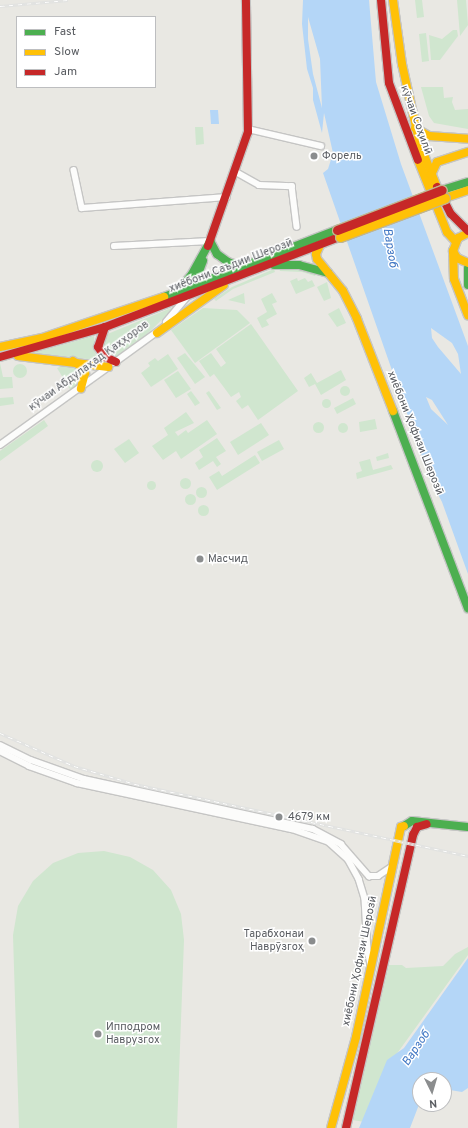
<!DOCTYPE html>
<meta charset="utf-8">
<style>
body{margin:0}
#map{position:relative;width:468px;height:1128px;overflow:hidden;background:#e9e8e3;font-family:Overpass,sans-serif}
div>[style]{position:absolute}
[style*='--x']{left:calc(var(--x)*1px);top:calc(var(--y)*1px);width:calc(var(--w)*1px);rotate:calc(var(--a)*1deg)}
.green>*{inset:0;background:#d0e6cf}
.round{border-radius:50%}
.water>*{inset:0;background:#b4d6f7}
.roads{filter:drop-shadow(1px 0 #c5c5c4) drop-shadow(-1px 0 #c5c5c4) drop-shadow(0 1px #c5c5c4) drop-shadow(0 -1px #c5c5c4)}
.street>*{height:5.5px;margin:-2.75px;padding:0 2.75px;transform-origin:2.75px;border-radius:2.75px;background:#fcfcfb}
.fast>*{height:8px;margin:-4px;padding:0 4px;transform-origin:4px;border-radius:4px;background:#4caf50}
.slow>*{height:8px;margin:-4px;padding:0 4px;transform-origin:4px;border-radius:4px;background:#ffc107}
.jam>*{height:8px;margin:-4px;padding:0 4px;transform-origin:4px;border-radius:4px;background:#c62828}
.rail>*{height:3px;margin-top:-1.5px;transform-origin:0;background:repeating-linear-gradient(90deg,#fff 0 4.5px,#e1e2e1 0 9px);box-sizing:border-box;border-block:1px solid #e1e2e1}
.bridges{filter:drop-shadow(1px 0 #c0b590) drop-shadow(-1px 0 #c0b590) drop-shadow(0 1px #c0b590) drop-shadow(0 -1px #c0b590)}
.slow-bridge>*{height:9px;margin:-4.5px;padding:0 4.5px;transform-origin:4.5px;border-radius:4.5px;background:#ffc107}
.jam-bridge>*{height:9px;margin:-4.5px;padding:0 4.5px;transform-origin:4.5px;border-radius:4.5px;background:#c62828}
.dots>*{width:11px;height:11px;translate:-50% -50%;box-sizing:border-box;border:2px solid #fff;border-radius:50%}
span{translate:-50% -50%;white-space:nowrap;text-align:center;line-height:1.15;-webkit-text-stroke:3px #fff;paint-order:stroke}
.street-label{font-size:11px;color:#595c61}
.poi-label{font-size:11px;color:#595c61}
.left{translate:0 -50%;text-align:left}
.right{translate:-100% -50%;text-align:right}
.water-label{font-size:12px;color:#3f76c3;font-style:italic}
.legend{position:absolute;left:16px;top:16px;width:140px;height:72px;box-sizing:border-box;background:#fff;border:1px solid #bdbec0;margin:0;padding:5px 7px;list-style:none;font-size:12px;color:#595c61}
.legend li{display:flex;align-items:center;gap:8px;height:20px}
.legend b{width:20px;border:1px solid #bdbec0}
.north{position:absolute;left:412px;top:1072px;width:40px;height:40px;box-sizing:border-box;background:#fff;border:1px solid #bdbec0;border-radius:50%;rotate:175deg;font-size:11px;font-weight:700;line-height:16px;text-align:center;color:#595c61}
.north::after{content:'';display:block;margin:auto;width:14px;height:18px;background:#8b8d8e;clip-path:polygon(50% 0,100% 100%,50% 72%,0 100%)}
</style>
<div id="map">
<div class="green">
<div style="clip-path:polygon(415px 0,422px 0,424px 17px,417px 18px)"></div>
<div style="clip-path:polygon(457px 0,466px 0,468px 25px,460px 36px)"></div>
<div style="clip-path:polygon(453px 30px,457px 30px,458px 36px,440px 60px,431px 60px,429px 35px,442px 39px)"></div>
<div style="clip-path:polygon(426px 33px,429px 61px,422px 62px,419px 34px)"></div>
<div style="clip-path:polygon(421px 87px,443px 87px,444px 98px,453px 97px,452px 102px,455px 110px,468px 109px,468px 129px,434px 123px,429px 116px)"></div>
<div style="clip-path:polygon(195px 127px,203px 127px,204px 144px,196px 145px)"></div>
<div style="clip-path:polygon(279px 268px,302px 269px,317px 273px,315px 276px,302px 272px,280px 271px)"></div>
<div style="clip-path:polygon(274px 269px,275px 272px,233px 289px,216px 301px,214px 299px,232px 287px)"></div>
<div style="clip-path:polygon(297px 278px,298px 281px,305px 278px,308px 282px,312px 280px,315px 286px,296px 294px,290px 281px)"></div>
<div style="clip-path:polygon(327px 282px,331px 298px,324px 301px,317px 287px)"></div>
<div style="clip-path:polygon(244px 293px,245px 304px,228px 300px)"></div>
<div style="clip-path:polygon(272px 293px,277px 302px,272px 304px,277px 314px,266px 320px,269px 325px,262px 328px,257px 318px,267px 312px,261px 299px)"></div>
<div style="clip-path:polygon(176px 306px,142px 339px,115px 357px,103px 351px,105px 335px)"></div>
<div style="clip-path:polygon(203px 308px,237px 310px,250px 323px,195px 363px,171px 330px)"></div>
<div style="clip-path:polygon(339px 308px,346px 323px,337px 327px,328px 314px)"></div>
<div style="clip-path:polygon(251px 324px,298px 391px,258px 420px,248px 405px,242px 409px,236px 401px,241px 397px,239px 392px,231px 397px,214px 374px,210px 377px,199px 361px,211px 353px,221px 367px,226px 363px,216px 349px)"></div>
<div style="clip-path:polygon(94px 336px,95px 353px,105px 361px,33px 353px)"></div>
<div style="clip-path:polygon(185px 353px,205px 377px,195px 384px,177px 358px)"></div>
<div style="clip-path:polygon(168px 354px,178px 369px,151px 387px,141px 373px,150px 366px,148px 363px,155px 358px,158px 361px)"></div>
<div style="clip-path:polygon(0 363px,3px 377px,12px 377px,13px 388px,0 389px)"></div>
<div class="round" style="left:13px;top:364px;width:14px;height:14px"></div>
<div style="clip-path:polygon(65px 365px,75px 366px,82px 373px,77px 387px,71px 391px,57px 368px)"></div>
<div style="clip-path:polygon(341px 370px,346px 380px,321px 395px,315px 384px,309px 387px,304px 378px,311px 373px,317px 383px)"></div>
<div style="clip-path:polygon(178px 371px,191px 389px,176px 398px,164px 380px)"></div>
<div class="round" style="left:340px;top:386px;width:10px;height:10px"></div>
<div style="clip-path:polygon(191px 391px,200px 403px,195px 406px,187px 394px)"></div>
<div style="clip-path:polygon(209px 391px,221px 408px,217px 410px,206px 393px)"></div>
<div style="clip-path:polygon(13px 397px,14px 404px,0 406px,0 398px)"></div>
<div style="clip-path:polygon(353px 398px,356px 404px,337px 414px,334px 408px)"></div>
<div class="round" style="left:321.5px;top:398.5px;width:9px;height:9px"></div>
<div style="clip-path:polygon(186px 412px,194px 423px,175px 432px,178px 436px,186px 430px,188px 433px,207px 420px,217px 434px,181px 459px,176px 451px,163px 460px,152px 446px,168px 435px,164px 428px)"></div>
<div style="clip-path:polygon(375px 419px,377px 429px,360px 432px,359px 422px)"></div>
<div style="clip-path:polygon(44px 420px,48px 426px,0 461px,0 451px)"></div>
<div class="round" style="left:312.5px;top:421.5px;width:11px;height:11px"></div>
<div class="round" style="left:338px;top:423px;width:10px;height:10px"></div>
<div style="clip-path:polygon(261px 423px,269px 435px,238px 455px,230px 442px)"></div>
<div style="clip-path:polygon(217px 438px,226px 451px,216px 457px,221px 464px,217px 467px,213px 461px,199px 470px,195px 463px,203px 457px,199px 450px)"></div>
<div style="clip-path:polygon(129px 439px,139px 453px,125px 463px,114px 449px)"></div>
<div style="clip-path:polygon(279px 440px,284px 449px,262px 461px,257px 452px)"></div>
<div style="clip-path:polygon(388px 453px,389px 458px,377px 461px,376px 457px)"></div>
<div style="clip-path:polygon(255px 455px,260px 463px,217px 490px,209px 477px,219px 471px,222px 476px)"></div>
<div style="clip-path:polygon(370px 459px,373px 470px,391px 465px,393px 469px,357px 479px,356px 473px,362px 471px,359px 462px)"></div>
<div class="round" style="left:91px;top:460px;width:12px;height:12px"></div>
<div class="round" style="left:179.5px;top:477.5px;width:11px;height:11px"></div>
<div class="round" style="left:146.5px;top:480.5px;width:9px;height:9px"></div>
<div class="round" style="left:195.5px;top:486.5px;width:11px;height:11px"></div>
<div class="round" style="left:184.5px;top:493.5px;width:11px;height:11px"></div>
<div class="round" style="left:197.5px;top:504.5px;width:11px;height:11px"></div>
<div style="clip-path:polygon(104px 851px,130px 857px,153px 870px,171px 890px,181px 914px,184px 940px,177px 1128px,19px 1128px,13px 935px,18px 906px,33px 881px,53px 863px,78px 853px)"></div>
<div style="clip-path:polygon(468px 947px,468px 955px,388px 1066px,365px 1122px,352px 1120px,389px 965px,402px 965px,406px 968px,443px 966px,455px 954px)"></div>
</div>
<div class="water">
<div style="clip-path:polygon(evenodd,303px 0,369px 0,376px 82px,401px 164px,468px 346px,468px 574px,442px 502px,430px 479px,323px 173px,328px 169px,333px 153px,324px 113px,322px 133px,313px 100px,313px 88px,307px 69px,302px 24px,303px 0,308px 17px,320px 59px,322px 108px,313px 74px,308px 39px,308px 17px,303px 0,431px 328px,452px 343px,458px 354px,461px 374px,438px 347px,432px 338px,431px 328px,303px 0,426px 397px,432px 400px,448px 425px,431px 409px,426px 397px)"></div>
<div style="clip-path:polygon(210px 110px,218px 110px,219px 124px,211px 124px)"></div>
<div style="clip-path:polygon(468px 958px,468px 1088px,462px 1092px,444px 1089px,444px 1080px,420px 1080px,420px 1102px,410px 1128px,359px 1128px,387px 1060px,404px 1048px)"></div>
</div>
<div class="roads">
<div class="street">
<div style="--x:248;--y:129;--w:75;--a:13.1"></div>
<div style="--x:74;--y:170;--w:39;--a:78"></div>
<div style="--x:82;--y:208;--w:145;--a:-4.3"></div>
<div style="--x:236;--y:172;--w:26;--a:29"></div>
<div style="--x:259;--y:185;--w:33;--a:2"></div>
<div style="--x:292;--y:186;--w:41;--a:83"></div>
<div style="--x:114;--y:246;--w:96;--a:-3"></div>
<div style="--x:166;--y:322;--w:33;--a:-50"></div>
<div style="--x:114;--y:363;--w:53;--a:-35.8"></div>
<div style="--x:0;--y:445;--w:132;--a:-35.7"></div>
<div style="--x:0;--y:745;--w:34;--a:26"></div>
<div style="--x:31;--y:760;--w:56;--a:19.7"></div>
<div style="--x:84;--y:779;--w:234;--a:12.3"></div>
<div style="--x:313;--y:829;--w:32;--a:28"></div>
<div style="--x:341;--y:844;--w:43;--a:48.8"></div>
<div style="--x:369;--y:876;--w:9;--a:0"></div>
<div style="--x:378;--y:876;--w:18;--a:-34"></div>
<div style="--x:0;--y:751;--w:33;--a:27"></div>
<div style="--x:29;--y:766;--w:51;--a:19.5"></div>
<div style="--x:77;--y:783;--w:220;--a:12.1"></div>
<div style="--x:292;--y:829;--w:39;--a:19"></div>
<div style="--x:329;--y:842;--w:25;--a:42"></div>
<div style="--x:348;--y:859;--w:23;--a:61"></div>
<div style="--x:359;--y:879;--w:21;--a:73"></div>
<div style="--x:365;--y:899;--w:52;--a:86.7"></div>
<div style="--x:368;--y:951;--w:13;--a:77"></div>
</div>
<div class="fast">
<div style="--x:442;--y:190;--w:27;--a:-17"></div>
<div style="--x:210;--y:241;--w:15;--a:62"></div>
<div style="--x:217;--y:254;--w:14;--a:36"></div>
<div style="--x:228;--y:262;--w:16;--a:18"></div>
<div style="--x:274;--y:265;--w:25;--a:0"></div>
<div style="--x:299;--y:265;--w:30;--a:15"></div>
<div style="--x:468;--y:268;--w:17;--a:90"></div>
<div style="--x:193;--y:287;--w:28;--a:-69"></div>
<div style="--x:179;--y:290;--w:21;--a:-51"></div>
<div style="--x:192;--y:274;--w:38;--a:-61"></div>
<div style="--x:164;--y:297;--w:186;--a:-21.2"></div>
<div style="--x:393;--y:411;--w:211;--a:69.2"></div>
<div style="--x:404;--y:826;--w:9;--a:-32"></div>
<div style="--x:412;--y:821;--w:56;--a:6.1"></div>
</div>
<div class="slow">
<div style="--x:393;--y:0;--w:65;--a:82"></div>
<div style="--x:402;--y:64;--w:83;--a:77.5"></div>
<div style="--x:420;--y:145;--w:45;--a:68"></div>
<div style="--x:415;--y:128;--w:16;--a:30"></div>
<div style="--x:429;--y:136;--w:39;--a:4"></div>
<div style="--x:418;--y:160;--w:78;--a:68.1"></div>
<div style="--x:447;--y:232;--w:12;--a:48"></div>
<div style="--x:431;--y:175;--w:14;--a:-65"></div>
<div style="--x:437;--y:162;--w:33;--a:-18"></div>
<div style="--x:445;--y:198;--w:24;--a:-19"></div>
<div style="--x:468;--y:233;--w:11;--a:153"></div>
<div style="--x:458;--y:238;--w:14;--a:111"></div>
<div style="--x:453;--y:251;--w:8;--a:60"></div>
<div style="--x:457;--y:258;--w:12;--a:24"></div>
<div style="--x:320;--y:245;--w:10;--a:114"></div>
<div style="--x:316;--y:254;--w:5;--a:79"></div>
<div style="--x:317;--y:259;--w:41;--a:50.9"></div>
<div style="--x:343;--y:291;--w:31;--a:63"></div>
<div style="--x:357;--y:319;--w:99;--a:68.6"></div>
<div style="--x:453;--y:251;--w:28;--a:88"></div>
<div style="--x:454;--y:279;--w:39;--a:69"></div>
<div style="--x:157;--y:333;--w:82;--a:-35.6"></div>
<div style="--x:0;--y:347;--w:43;--a:-12.1"></div>
<div style="--x:42;--y:338;--w:129;--a:-18.6"></div>
<div style="--x:18;--y:356;--w:91;--a:7"></div>
<div style="--x:73;--y:361;--w:11;--a:34"></div>
<div style="--x:82;--y:367;--w:7;--a:63"></div>
<div style="--x:85;--y:373;--w:16;--a:105"></div>
<div style="--x:331;--y:1128;--w:94;--a:-74.6"></div>
<div style="--x:356;--y:1037;--w:215;--a:-77.9"></div>
<div style="--x:401;--y:827;--w:3;--a:-18"></div>
</div>
<div class="jam">
<div style="--x:381;--y:0;--w:83;--a:84.5"></div>
<div style="--x:389;--y:83;--w:82;--a:69.4"></div>
<div style="--x:437;--y:187;--w:30;--a:63"></div>
<div style="--x:451;--y:214;--w:24;--a:45"></div>
<div style="--x:208;--y:246;--w:121;--a:-70.7"></div>
<div style="--x:248;--y:132;--w:132;--a:-90.9"></div>
<div style="--x:105;--y:327;--w:21;--a:109"></div>
<div style="--x:98;--y:347;--w:12;--a:55"></div>
<div style="--x:105;--y:357;--w:12;--a:24"></div>
<div style="--x:0;--y:357;--w:109;--a:-15.9"></div>
<div style="--x:105;--y:327;--w:252;--a:-21"></div>
<div style="--x:346;--y:1128;--w:301;--a:-77.1"></div>
<div style="--x:413;--y:835;--w:9;--a:-63"></div>
<div style="--x:417;--y:827;--w:10;--a:-17"></div>
</div>
</div>
<div class="rail">
<div style="--x:0;--y:6;--w:68;--a:-5"></div>
<div style="--x:0;--y:733;--w:81;--a:24"></div>
<div style="--x:74;--y:766;--w:64;--a:16.4"></div>
<div style="--x:135;--y:784;--w:341;--a:12.2"></div>
</div>
<div class="bridges">
<div class="slow-bridge">
<div style="--x:340;--y:237;--w:112;--a:-20.4"></div>
</div>
<div class="jam-bridge">
<div style="--x:337;--y:230;--w:112;--a:-20.9"></div>
</div>
</div>
<div class="dots">
<div style="left:314px;top:156px;background:#8b8d8e"></div>
<div style="left:200px;top:559px;background:#8b8d8e"></div>
<div style="left:279px;top:817px;background:#8b8d8e"></div>
<div style="left:312px;top:941px;background:#8b8d8e"></div>
<div style="left:98px;top:1034px;background:#8b8d8e"></div>
</div>
<div class="street-label">
<span style="left:416px;top:120px;rotate:70deg">кӯчаи Соҳилӣ</span>
<span style="left:231px;top:266px;rotate:-21deg">хиёбони Саъдии Шерозӣ</span>
<span style="left:89px;top:366px;rotate:-36deg">кӯчаи Абдулаҳад Қаҳҳоров</span>
<span style="left:415px;top:433px;rotate:68deg">хиёбони Ҳофизи Шерозӣ</span>
<span style="left:360px;top:961px;rotate:-78deg">хиёбони Ҳофизи Шерозӣ</span>
</div>
<div class="poi-label">
<span class="left" style="left:322px;top:156px">Форель</span>
<span class="left" style="left:208px;top:559px">Масчид</span>
<span class="left" style="left:288px;top:817px">4679 км</span>
<span class="right" style="left:304px;top:941px">Тарабхонаи<br>Наврӯзгоҳ</span>
<span class="left" style="left:106px;top:1034px">Ипподром<br>Наврузгох</span>
</div>
<div class="water-label">
<span style="left:389px;top:248px;rotate:81deg">Варзоб</span>
<span style="left:417px;top:1049px;rotate:-56deg">Варзоб</span>
</div>
<ul class="legend">
<li><b style="height:5px;background:#4caf50"></b>Fast</li>
<li><b style="height:5px;background:#ffc107"></b>Slow</li>
<li><b style="height:5px;background:#c62828"></b>Jam</li>
</ul>
<div class="north">N</div>
</div>
